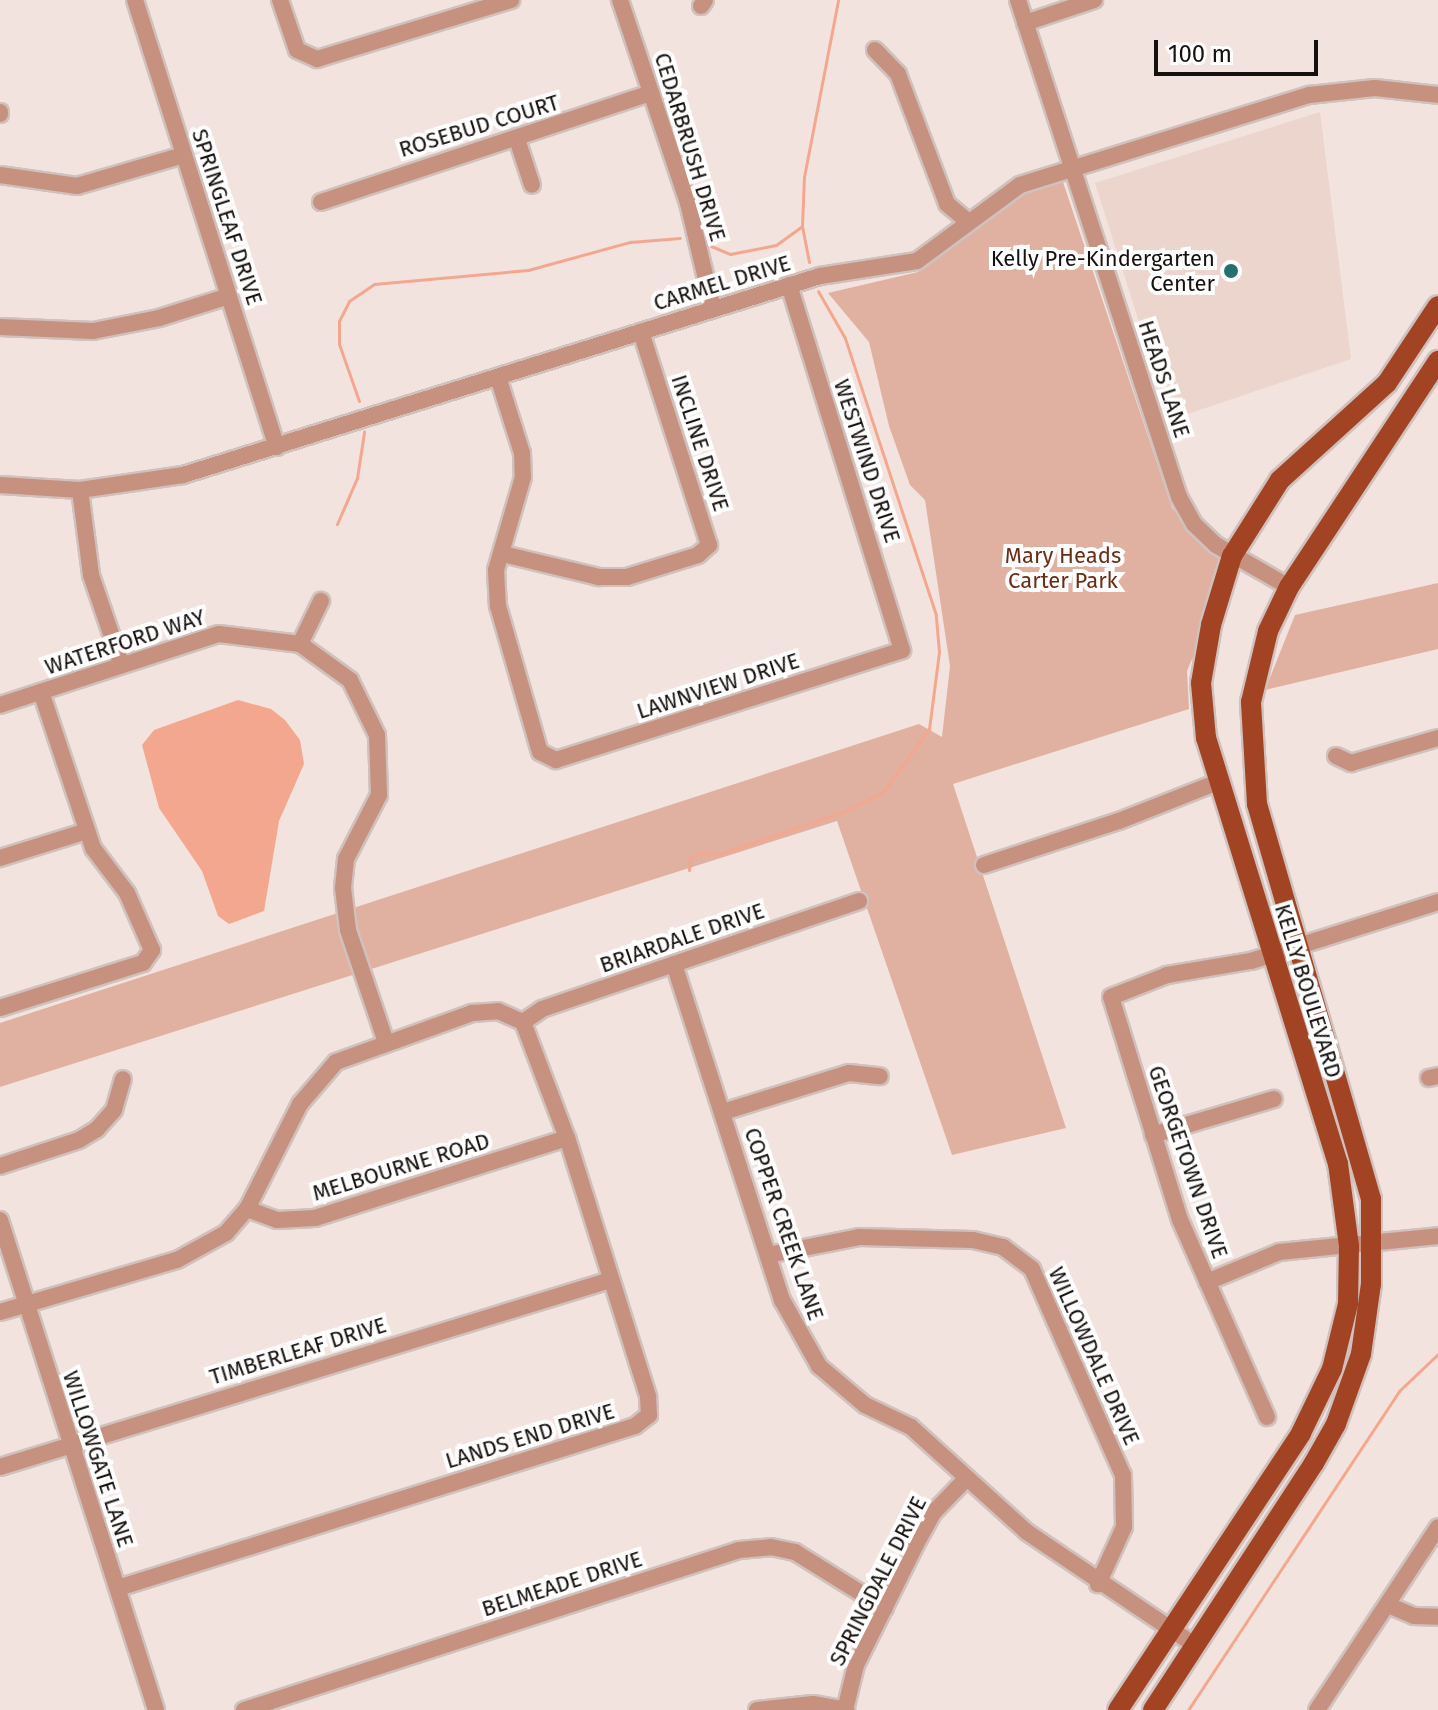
<!DOCTYPE html>
<style>
body{margin:0}
#map{position:relative;width:1438px;height:1710px;overflow:hidden;background:#f3e3de;font-family:"Fira Sans",sans-serif}
div>[style]{position:absolute}
[style*='--x']{left:calc(var(--x)*1px);top:calc(var(--y)*1px);width:calc(var(--w)*1px);rotate:calc(var(--a)*1deg)}
.built>*{inset:0;background:#ecd5cd}
.green>*{inset:0;background:#e0b0a1}
.water>*{inset:0;background:#f4a78f}
.stream>*{height:3px;margin:-1.5px;padding:0 1.5px;transform-origin:1.5px;border-radius:1.5px;background:#f4a78f}
.roads{filter:drop-shadow(2px 0 #d0c1bd) drop-shadow(-2px 0 #d0c1bd) drop-shadow(0 2px #d0c1bd) drop-shadow(0 -2px #d0c1bd)}
.minor>*{height:16px;margin:-8px;padding:0 8px;transform-origin:8px;border-radius:8px;background:#c7917f}
.major>*{height:20px;margin:-10px;padding:0 10px;transform-origin:10px;border-radius:10px;background:#a24323}
.dots>*{width:22px;height:22px;translate:-50% -50%;box-sizing:border-box;border:4px solid #fff;border-radius:50%}
span{translate:-50% -50%;white-space:nowrap;text-align:center;line-height:1.15;-webkit-text-stroke:8px #fff;paint-order:stroke}
.street-label{font-size:22px;color:#16110f}
.poi-label{font-size:22px;color:#16110f}
.right{translate:-100% -50%;text-align:right}
.park-label{font-size:22px;color:#6e2b14}
.scale{position:absolute;left:1154px;top:40px;width:164px;height:36px;box-sizing:border-box;border:4px solid #16110f;border-top:0;padding-left:10px;font-size:24px;line-height:28px;white-space:nowrap;color:#16110f;-webkit-text-stroke:6px #fff;paint-order:stroke}
</style>
<div id="map">
<div class="built">
<div style="clip-path:polygon(1320px 112px,1351px 359px,1170px 420px,1095px 183px)"></div>
</div>
<div class="green">
<div style="clip-path:polygon(1063px 182px,1172px 508px,1223px 564px,1202px 656px,1192px 659px,1187px 671px,1189px 709px,953px 784px,1066px 1128px,952px 1155px,837px 821px,0 1087px,0 1023px,919px 724px,942px 737px,950px 666px,925px 500px,910px 485px,889px 426px,869px 342px,828px 293px,918px 272px,1026px 192px)"></div>
<div style="clip-path:polygon(1438px 583px,1438px 649px,1265px 690px,1295px 615px)"></div>
</div>
<div class="water">
<div style="clip-path:polygon(238px 700px,271px 709px,285px 720px,300px 740px,304px 764px,279px 821px,264px 911px,229px 924px,218px 916px,202px 871px,159px 808px,142px 745px,154px 730px)"></div>
</div>
<div class="stream">
<div style="--x:711;--y:246;--w:21;--a:23"></div>
<div style="--x:730;--y:254;--w:47;--a:-11.1"></div>
<div style="--x:776;--y:245;--w:32;--a:-36"></div>
<div style="--x:809;--y:262;--w:37;--a:-101"></div>
<div style="--x:802;--y:226;--w:49;--a:-87.7"></div>
<div style="--x:804;--y:177;--w:180;--a:-79.1"></div>
<div style="--x:359;--y:401;--w:60;--a:-109.3"></div>
<div style="--x:339;--y:344;--w:23;--a:-90"></div>
<div style="--x:339;--y:321;--w:22;--a:-63"></div>
<div style="--x:349;--y:301;--w:30;--a:-34"></div>
<div style="--x:374;--y:284;--w:155;--a:-5.2"></div>
<div style="--x:528;--y:270;--w:106;--a:-15.4"></div>
<div style="--x:630;--y:242;--w:50;--a:-4.6"></div>
<div style="--x:337;--y:524;--w:50;--a:-66.5"></div>
<div style="--x:357;--y:478;--w:47;--a:-81.3"></div>
<div style="--x:689;--y:870;--w:12;--a:-85"></div>
<div style="--x:690;--y:858;--w:11;--a:-27"></div>
<div style="--x:700;--y:853;--w:20;--a:3"></div>
<div style="--x:720;--y:854;--w:130;--a:-18.9"></div>
<div style="--x:843;--y:812;--w:45;--a:-26.6"></div>
<div style="--x:883;--y:792;--w:78;--a:-53.9"></div>
<div style="--x:929;--y:729;--w:78;--a:-82.6"></div>
<div style="--x:939;--y:652;--w:37;--a:-95"></div>
<div style="--x:936;--y:615;--w:292;--a:-108.2"></div>
<div style="--x:845;--y:338;--w:54;--a:-119.9"></div>
<div style="--x:1188;--y:1710;--w:382;--a:-56.5"></div>
<div style="--x:1399;--y:1391;--w:54;--a:-43.5"></div>
</div>
<div class="roads">
<div class="minor">
<div style="--x:135;--y:0;--w:469;--a:72.4"></div>
<div style="--x:280;--y:0;--w:53;--a:71.2"></div>
<div style="--x:297;--y:50;--w:22;--a:24"></div>
<div style="--x:317;--y:59;--w:203;--a:-16.9"></div>
<div style="--x:620;--y:0;--w:214;--a:71.5"></div>
<div style="--x:688;--y:203;--w:109;--a:76.7"></div>
<div style="--x:1018;--y:0;--w:522;--a:72.05"></div>
<div style="--x:1179;--y:497;--w:31;--a:61"></div>
<div style="--x:1194;--y:524;--w:30;--a:44"></div>
<div style="--x:1216;--y:545;--w:84;--a:29.9"></div>
<div style="--x:701;--y:6;--w:7;--a:-56"></div>
<div style="--x:1025;--y:23;--w:73;--a:-18.4"></div>
<div style="--x:875;--y:50;--w:33;--a:46"></div>
<div style="--x:898;--y:74;--w:139;--a:69.3"></div>
<div style="--x:947;--y:204;--w:26;--a:40"></div>
<div style="--x:0;--y:114;--w:2;--a:-90"></div>
<div style="--x:517;--y:139;--w:48;--a:71.9"></div>
<div style="--x:0;--y:175;--w:78;--a:8.1"></div>
<div style="--x:77;--y:186;--w:111;--a:-16.2"></div>
<div style="--x:321;--y:202;--w:348;--a:-18.3"></div>
<div style="--x:0;--y:327;--w:93;--a:2.5"></div>
<div style="--x:93;--y:331;--w:67;--a:-11.1"></div>
<div style="--x:159;--y:318;--w:73;--a:-17.4"></div>
<div style="--x:498;--y:377;--w:80;--a:72.5"></div>
<div style="--x:522;--y:453;--w:24;--a:88"></div>
<div style="--x:523;--y:477;--w:97;--a:106.2"></div>
<div style="--x:496;--y:570;--w:36;--a:87"></div>
<div style="--x:498;--y:606;--w:152;--a:74"></div>
<div style="--x:540;--y:752;--w:18;--a:27"></div>
<div style="--x:556;--y:760;--w:363;--a:-17.6"></div>
<div style="--x:902;--y:650;--w:382;--a:-107.2"></div>
<div style="--x:0;--y:485;--w:80;--a:3.6"></div>
<div style="--x:80;--y:490;--w:104;--a:-8.3"></div>
<div style="--x:183;--y:475;--w:667;--a:-17.35"></div>
<div style="--x:820;--y:276;--w:98;--a:-8.8"></div>
<div style="--x:917;--y:261;--w:128;--a:-36.4"></div>
<div style="--x:1020;--y:185;--w:303;--a:-17.3"></div>
<div style="--x:1309;--y:95;--w:66;--a:-6.1"></div>
<div style="--x:1375;--y:88;--w:63;--a:6.3"></div>
<div style="--x:80;--y:490;--w:86;--a:82.6"></div>
<div style="--x:91;--y:575;--w:93;--a:71.2"></div>
<div style="--x:503;--y:554;--w:99;--a:13.5"></div>
<div style="--x:599;--y:577;--w:28;--a:0"></div>
<div style="--x:627;--y:577;--w:74;--a:-17.2"></div>
<div style="--x:698;--y:555;--w:15;--a:-42"></div>
<div style="--x:709;--y:545;--w:224;--a:-107.7"></div>
<div style="--x:300;--y:644;--w:48;--a:-64"></div>
<div style="--x:0;--y:705;--w:230;--a:-18"></div>
<div style="--x:219;--y:634;--w:82;--a:7"></div>
<div style="--x:300;--y:644;--w:62;--a:35.8"></div>
<div style="--x:350;--y:680;--w:61;--a:63.9"></div>
<div style="--x:377;--y:735;--w:60;--a:88.1"></div>
<div style="--x:379;--y:795;--w:72;--a:117.3"></div>
<div style="--x:346;--y:859;--w:29;--a:96"></div>
<div style="--x:343;--y:888;--w:42;--a:83.2"></div>
<div style="--x:348;--y:930;--w:118;--a:71.3"></div>
<div style="--x:1336;--y:756;--w:17;--a:25"></div>
<div style="--x:1351;--y:763;--w:91;--a:-16"></div>
<div style="--x:0;--y:858;--w:91;--a:-17.2"></div>
<div style="--x:984;--y:865;--w:142;--a:-18.1"></div>
<div style="--x:1119;--y:821;--w:106;--a:-21.5"></div>
<div style="--x:674;--y:964;--w:353;--a:72.2"></div>
<div style="--x:782;--y:1300;--w:76;--a:60.7"></div>
<div style="--x:819;--y:1366;--w:60;--a:40.3"></div>
<div style="--x:865;--y:1405;--w:51;--a:25.6"></div>
<div style="--x:911;--y:1427;--w:156;--a:42.2"></div>
<div style="--x:1027;--y:1532;--w:204;--a:34"></div>
<div style="--x:0;--y:1008;--w:150;--a:-17.5"></div>
<div style="--x:143;--y:963;--w:16;--a:-55"></div>
<div style="--x:152;--y:950;--w:62;--a:-113.7"></div>
<div style="--x:127;--y:893;--w:56;--a:-127.1"></div>
<div style="--x:93;--y:848;--w:164;--a:-108.4"></div>
<div style="--x:523;--y:1022;--w:23;--a:-34"></div>
<div style="--x:542;--y:1009;--w:335;--a:-18.8"></div>
<div style="--x:1429;--y:1078;--w:9;--a:-13"></div>
<div style="--x:723;--y:1112;--w:132;--a:-17.2"></div>
<div style="--x:849;--y:1073;--w:31;--a:6"></div>
<div style="--x:1153;--y:1135;--w:126;--a:-16.6"></div>
<div style="--x:0;--y:1166;--w:83;--a:-18.2"></div>
<div style="--x:79;--y:1140;--w:21;--a:-31"></div>
<div style="--x:97;--y:1129;--w:25;--a:-48"></div>
<div style="--x:114;--y:1110;--w:32;--a:-74"></div>
<div style="--x:247;--y:1209;--w:32;--a:20"></div>
<div style="--x:277;--y:1220;--w:38;--a:-3"></div>
<div style="--x:315;--y:1218;--w:264;--a:-17.6"></div>
<div style="--x:0;--y:1220;--w:514;--a:72.34"></div>
<div style="--x:768;--y:1255;--w:94;--a:-11.1"></div>
<div style="--x:860;--y:1237;--w:113;--a:1.5"></div>
<div style="--x:973;--y:1240;--w:31;--a:13"></div>
<div style="--x:1003;--y:1247;--w:36;--a:37"></div>
<div style="--x:1032;--y:1269;--w:225;--a:66.2"></div>
<div style="--x:1123;--y:1475;--w:52;--a:88.9"></div>
<div style="--x:1124;--y:1527;--w:63;--a:114.5"></div>
<div style="--x:1207;--y:1282;--w:78;--a:-22.6"></div>
<div style="--x:1279;--y:1252;--w:160;--a:-5.7"></div>
<div style="--x:0;--y:1312;--w:184;--a:-16.4"></div>
<div style="--x:177;--y:1260;--w:56;--a:-28.9"></div>
<div style="--x:226;--y:1233;--w:32;--a:-49"></div>
<div style="--x:247;--y:1209;--w:118;--a:-63.2"></div>
<div style="--x:300;--y:1104;--w:55;--a:-49.4"></div>
<div style="--x:336;--y:1062;--w:145;--a:-19.8"></div>
<div style="--x:472;--y:1013;--w:26;--a:-4"></div>
<div style="--x:498;--y:1011;--w:27;--a:24"></div>
<div style="--x:1267;--y:1417;--w:215;--a:-113.8"></div>
<div style="--x:1180;--y:1220;--w:233;--a:-107.2"></div>
<div style="--x:1111;--y:997;--w:60;--a:-21.4"></div>
<div style="--x:1167;--y:975;--w:85;--a:-9.5"></div>
<div style="--x:1251;--y:961;--w:196;--a:-17.5"></div>
<div style="--x:0;--y:1467;--w:638;--a:-17.04"></div>
<div style="--x:118;--y:1588;--w:542;--a:-17.4"></div>
<div style="--x:635;--y:1426;--w:18;--a:-38"></div>
<div style="--x:649;--y:1415;--w:19;--a:-93"></div>
<div style="--x:648;--y:1396;--w:270;--a:-107.4"></div>
<div style="--x:567;--y:1138;--w:124;--a:-110.8"></div>
<div style="--x:1388;--y:1605;--w:28;--a:23"></div>
<div style="--x:1414;--y:1616;--w:24;--a:2"></div>
<div style="--x:244;--y:1710;--w:520;--a:-17.91"></div>
<div style="--x:739;--y:1550;--w:32;--a:-5"></div>
<div style="--x:771;--y:1547;--w:25;--a:12"></div>
<div style="--x:795;--y:1552;--w:106;--a:31.9"></div>
<div style="--x:757;--y:1710;--w:56;--a:-6.1"></div>
<div style="--x:813;--y:1704;--w:34;--a:10"></div>
<div style="--x:845;--y:1710;--w:46;--a:-76.3"></div>
<div style="--x:856;--y:1665;--w:135;--a:-63.6"></div>
<div style="--x:916;--y:1544;--w:37;--a:-61"></div>
<div style="--x:934;--y:1512;--w:45;--a:-45.9"></div>
<div style="--x:1317;--y:1710;--w:219;--a:-56.5"></div>
</div>
<div class="major">
<div style="--x:1118;--y:1710;--w:332;--a:-56.5"></div>
<div style="--x:1301;--y:1433;--w:71;--a:-64.2"></div>
<div style="--x:1332;--y:1369;--w:67;--a:-76.2"></div>
<div style="--x:1348;--y:1304;--w:58;--a:-89"></div>
<div style="--x:1349;--y:1246;--w:83;--a:-97.6"></div>
<div style="--x:1338;--y:1164;--w:446;--a:-107.2"></div>
<div style="--x:1206;--y:738;--w:55;--a:-95.2"></div>
<div style="--x:1201;--y:683;--w:59;--a:-80.2"></div>
<div style="--x:1211;--y:625;--w:72;--a:-73.1"></div>
<div style="--x:1232;--y:556;--w:90;--a:-57.7"></div>
<div style="--x:1280;--y:480;--w:144;--a:-42.2"></div>
<div style="--x:1387;--y:383;--w:92;--a:-56.5"></div>
<div style="--x:1153;--y:1710;--w:295;--a:-56.9"></div>
<div style="--x:1314;--y:1463;--w:45;--a:-60.6"></div>
<div style="--x:1336;--y:1424;--w:74;--a:-70.3"></div>
<div style="--x:1361;--y:1354;--w:71;--a:-81.9"></div>
<div style="--x:1371;--y:1284;--w:85;--a:-90"></div>
<div style="--x:1371;--y:1199;--w:411;--a:-106.1"></div>
<div style="--x:1257;--y:804;--w:102;--a:-93.4"></div>
<div style="--x:1251;--y:702;--w:73;--a:-76.5"></div>
<div style="--x:1268;--y:631;--w:49;--a:-64.5"></div>
<div style="--x:1289;--y:587;--w:271;--a:-56.6"></div>
</div>
</div>
<div class="dots">
<div style="left:1231px;top:271px;background:#27716c"></div>
</div>
<div class="street-label">
<span style="left:479px;top:126px;rotate:-17deg">ROSEBUD COURT</span>
<span style="left:690px;top:147px;rotate:73deg">CEDARBRUSH DRIVE</span>
<span style="left:227px;top:217px;rotate:72deg">SPRINGLEAF DRIVE</span>
<span style="left:722px;top:283px;rotate:-17deg">CARMEL DRIVE</span>
<span style="left:1164px;top:379px;rotate:72deg">HEADS LANE</span>
<span style="left:700px;top:443px;rotate:72deg">INCLINE DRIVE</span>
<span style="left:867px;top:461px;rotate:72deg">WESTWIND DRIVE</span>
<span style="left:125px;top:642px;rotate:-18deg">WATERFORD WAY</span>
<span style="left:718px;top:686px;rotate:-18deg">LAWNVIEW DRIVE</span>
<span style="left:682px;top:938px;rotate:-19deg">BRIARDALE DRIVE</span>
<span style="left:1308px;top:991px;rotate:73deg">KELLY BOULEVARD</span>
<span style="left:1188px;top:1162px;rotate:71deg">GEORGETOWN DRIVE</span>
<span style="left:401px;top:1167px;rotate:-17deg">MELBOURNE ROAD</span>
<span style="left:784px;top:1224px;rotate:71deg">COPPER CREEK LANE</span>
<span style="left:298px;top:1351px;rotate:-17deg">TIMBERLEAF DRIVE</span>
<span style="left:1094px;top:1356px;rotate:66deg">WILLOWDALE DRIVE</span>
<span style="left:530px;top:1436px;rotate:-17deg">LANDS END DRIVE</span>
<span style="left:98px;top:1459px;rotate:72deg">WILLOWGATE LANE</span>
<span style="left:878px;top:1581px;rotate:-63deg">SPRINGDALE DRIVE</span>
<span style="left:562px;top:1584px;rotate:-18deg">BELMEADE DRIVE</span>
</div>
<div class="poi-label">
<span class="right" style="left:1215px;top:271px">Kelly Pre-Kindergarten<br>Center</span>
</div>
<div class="park-label">
<span style="left:1063px;top:568px">Mary Heads<br>Carter Park</span>
</div>
<div class="scale">100 m</div>
</div>
